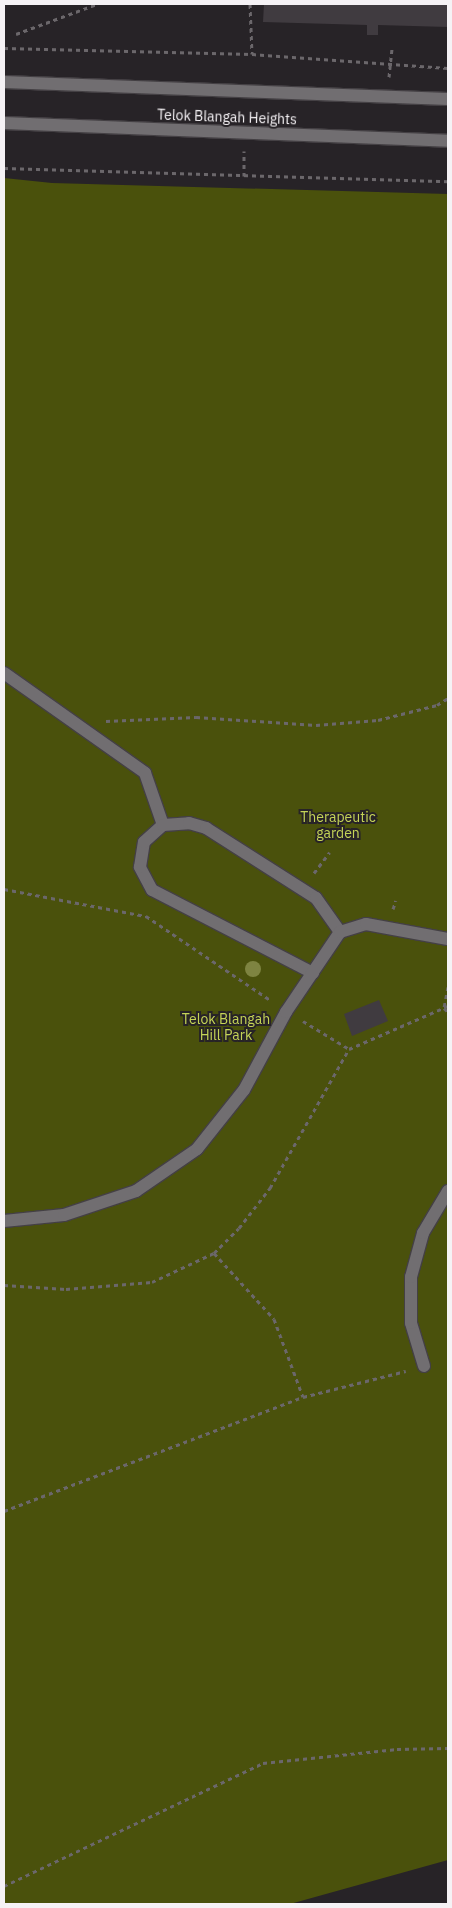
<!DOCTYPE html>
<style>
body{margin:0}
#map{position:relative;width:452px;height:1908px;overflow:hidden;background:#272327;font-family:"IBM Plex Sans",sans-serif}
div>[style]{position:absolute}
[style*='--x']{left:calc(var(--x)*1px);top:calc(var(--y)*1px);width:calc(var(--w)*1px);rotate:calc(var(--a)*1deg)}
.green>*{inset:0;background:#4a510c}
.building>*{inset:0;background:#403b40}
.path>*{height:3px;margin-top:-1.5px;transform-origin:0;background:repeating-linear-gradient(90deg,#6b676b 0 4px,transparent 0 8px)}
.roads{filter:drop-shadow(1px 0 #444044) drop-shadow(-1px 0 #444044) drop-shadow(0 1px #444044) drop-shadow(0 -1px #444044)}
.minor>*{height:12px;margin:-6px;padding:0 6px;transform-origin:6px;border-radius:6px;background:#716e71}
.trees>*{width:16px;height:16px;margin:-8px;border-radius:50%;background:#7e8441}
span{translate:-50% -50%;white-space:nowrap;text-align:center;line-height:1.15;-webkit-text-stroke:4px #272327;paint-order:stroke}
.street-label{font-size:14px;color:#f5f2f5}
.park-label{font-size:14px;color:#c5d457}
.frame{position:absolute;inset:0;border:5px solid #f5f2f5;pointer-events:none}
</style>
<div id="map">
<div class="green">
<div style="clip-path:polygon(4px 178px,52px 183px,448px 194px,448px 1860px,290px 1904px,4px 1904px)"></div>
</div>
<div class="building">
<div style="clip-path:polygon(264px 4px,448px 4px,448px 27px,378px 25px,378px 35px,367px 35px,367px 25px,263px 22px)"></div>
<div style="clip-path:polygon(379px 1000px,388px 1021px,352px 1036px,344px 1014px)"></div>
</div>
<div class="path">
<div style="--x:250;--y:4;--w:50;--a:87.7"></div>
<div style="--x:16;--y:34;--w:86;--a:-20.3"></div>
<div style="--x:4;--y:48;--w:248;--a:1.4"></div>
<div style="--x:252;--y:54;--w:196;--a:4.1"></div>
<div style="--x:389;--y:77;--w:31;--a:-84"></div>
<div style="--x:4;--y:168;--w:444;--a:1.7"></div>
<div style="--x:244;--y:176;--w:25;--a:-90"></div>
<div style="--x:106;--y:721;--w:90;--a:-2.5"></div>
<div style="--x:196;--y:717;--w:120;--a:3.8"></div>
<div style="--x:316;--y:725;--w:62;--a:-4.6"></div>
<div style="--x:378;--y:720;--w:61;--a:-14.3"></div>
<div style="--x:437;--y:705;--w:13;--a:-32"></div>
<div style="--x:314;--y:873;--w:26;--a:-53"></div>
<div style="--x:4;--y:889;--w:145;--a:10.8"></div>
<div style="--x:146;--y:916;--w:150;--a:34.1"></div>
<div style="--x:393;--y:909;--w:9;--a:-72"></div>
<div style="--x:448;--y:987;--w:21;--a:101"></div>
<div style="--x:444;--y:1008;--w:6;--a:45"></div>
<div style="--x:303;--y:1021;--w:54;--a:31.3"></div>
<div style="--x:214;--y:1253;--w:89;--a:47.7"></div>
<div style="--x:274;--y:1319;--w:83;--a:69.6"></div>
<div style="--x:4;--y:1285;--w:62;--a:3.7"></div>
<div style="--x:66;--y:1289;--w:86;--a:-4.7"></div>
<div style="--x:152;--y:1282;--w:68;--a:-25.1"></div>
<div style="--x:214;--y:1253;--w:35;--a:-45"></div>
<div style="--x:239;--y:1228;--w:51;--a:-52.2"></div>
<div style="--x:270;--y:1188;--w:160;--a:-60.4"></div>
<div style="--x:349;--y:1049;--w:108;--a:-23.5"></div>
<div style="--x:4;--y:1511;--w:320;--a:-20.9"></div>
<div style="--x:303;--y:1397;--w:106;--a:-14.2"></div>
<div style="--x:4;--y:1886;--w:287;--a:-25.4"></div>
<div style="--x:263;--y:1763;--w:135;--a:-6"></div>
<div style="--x:397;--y:1749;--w:51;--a:-1.1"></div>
</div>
<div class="roads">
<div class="minor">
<div style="--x:4;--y:82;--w:444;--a:2.2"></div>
<div style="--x:4;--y:123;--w:444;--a:2.3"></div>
<div style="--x:4;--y:673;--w:173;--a:35.3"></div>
<div style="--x:145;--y:773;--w:55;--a:70.9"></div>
<div style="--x:313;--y:973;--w:181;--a:-152.7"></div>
<div style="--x:152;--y:890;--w:26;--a:-118"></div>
<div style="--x:140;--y:867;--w:25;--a:-81"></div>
<div style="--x:144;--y:842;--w:25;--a:-42"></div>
<div style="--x:163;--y:825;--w:26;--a:-4"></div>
<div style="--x:189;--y:823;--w:18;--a:16"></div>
<div style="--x:206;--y:828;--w:130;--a:32.5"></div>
<div style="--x:316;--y:898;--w:42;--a:54.8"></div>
<div style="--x:4;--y:1221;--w:60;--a:-5.7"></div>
<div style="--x:64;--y:1215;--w:76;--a:-18.4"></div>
<div style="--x:136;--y:1191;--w:74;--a:-34.5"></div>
<div style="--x:197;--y:1149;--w:75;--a:-51.5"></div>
<div style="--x:244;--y:1090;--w:89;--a:-61.7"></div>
<div style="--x:286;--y:1012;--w:97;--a:-56"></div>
<div style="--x:340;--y:932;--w:27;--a:-17"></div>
<div style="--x:366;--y:924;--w:83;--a:10.4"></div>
<div style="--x:424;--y:1366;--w:45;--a:-106.8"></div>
<div style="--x:411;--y:1323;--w:46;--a:-90"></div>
<div style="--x:411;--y:1277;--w:46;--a:-74.7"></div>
<div style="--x:423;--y:1233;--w:49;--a:-59.2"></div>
</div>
</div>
<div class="trees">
<div style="left:253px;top:969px"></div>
</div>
<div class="street-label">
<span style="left:227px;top:117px;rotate:2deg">Telok Blangah Heights</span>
</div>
<div class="park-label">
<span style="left:338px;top:825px">Therapeutic<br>garden</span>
<span style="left:226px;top:1027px">Telok Blangah<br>Hill Park</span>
</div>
<div class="frame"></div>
</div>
